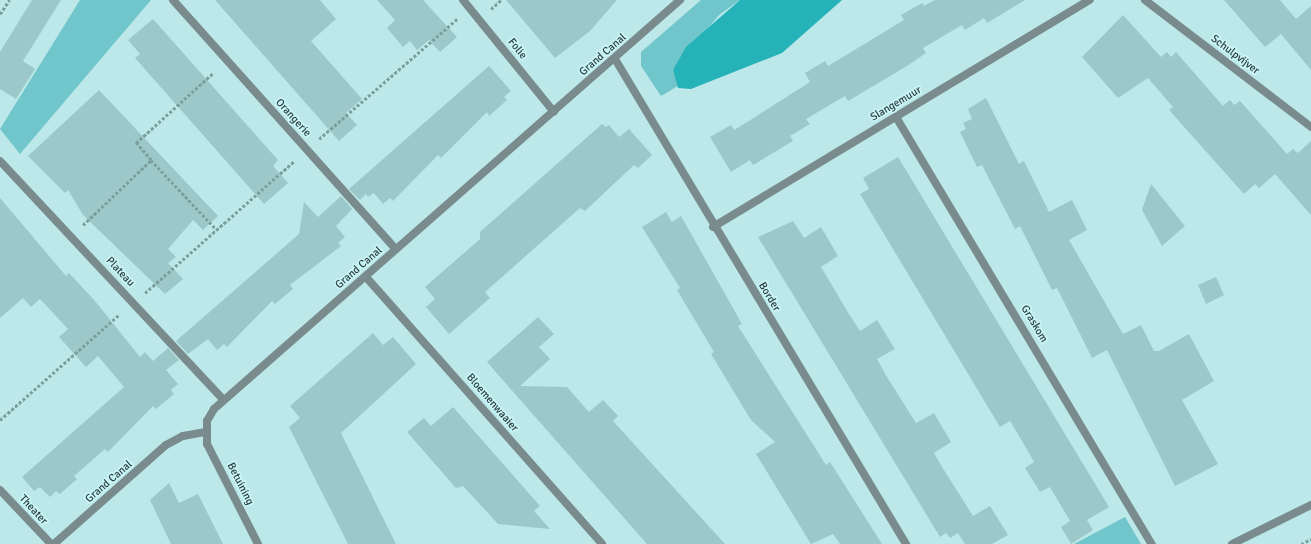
<!DOCTYPE html>
<style>
body{margin:0}
#map{position:relative;width:1311px;height:544px;overflow:hidden;background:#bce8ea;font-family:Signika,sans-serif}
div>[style]{position:absolute}
[style*='--x']{left:calc(var(--x)*1px);top:calc(var(--y)*1px);width:calc(var(--w)*1px);rotate:calc(var(--a)*1deg)}
.green>*{inset:0;background:#70c6cb}
.water>*{inset:0;background:#26b2b9}
.building>*{inset:0;background:#9dc8ca}
.path>*{height:2.5px;margin-top:-1.25px;transform-origin:0;background:repeating-linear-gradient(90deg,#7d9e9f 0 3px,transparent 0 5px)}
.minor>*{height:8px;margin:-4px;padding:0 4px;transform-origin:4px;border-radius:4px;background:#798b8c}
span{translate:-50% -50%;white-space:nowrap;text-align:center;line-height:1.15;-webkit-text-stroke:3.5px #c9f5f8;paint-order:stroke}
.street-label{font-size:11px;color:#2c3e3f}
</style>
<div id="map">
<div class="green">
<div style="clip-path:polygon(80px 0,151px 0,20px 154px,0 129px)"></div>
<div style="clip-path:polygon(701px 0,740px 0,719px 15px,673px 70px,678px 86px,661px 96px,641px 66px,641px 52px)"></div>
<div style="clip-path:polygon(1125px 517px,1141px 544px,1074px 544px)"></div>
</div>
<div class="water">
<div style="clip-path:polygon(740px 0,842px 0,782px 53px,691px 89px,678px 88px,673px 70px,686px 47px)"></div>
</div>
<div class="building">
<div style="clip-path:polygon(32px 0,61px 0,23px 61px,35px 69px,16px 99px,0 89px,0 52px)"></div>
<div style="clip-path:polygon(215px 0,320px 0,336px 19px,311px 41px,362px 99px,346px 113px,357px 125px,339px 141px)"></div>
<div style="clip-path:polygon(377px 0,423px 0,457px 37px,440px 52px,429px 40px,417px 50px,410px 41px,403px 47px,387px 28px,395px 20px)"></div>
<div style="clip-path:polygon(506px 0,617px 0,590px 31px,555px 58px)"></div>
<div style="clip-path:polygon(935px 0,1025px 0,987px 23px,984px 18px,965px 30px,962px 25px,923px 48px,926px 53px,907px 66px,848px 101px,845px 96px,806px 119px,810px 124px,790px 136px,793px 141px,753px 165px,750px 160px,731px 172px,710px 137px,731px 125px,734px 130px,752px 119px,810px 82px,805px 73px,825px 61px,828px 66px,904px 20px,901px 15px,922px 3px,924px 6px)"></div>
<div style="clip-path:polygon(1224px 0,1280px 0,1296px 19px,1311px 6px,1311px 70px,1281px 34px,1265px 47px)"></div>
<div style="clip-path:polygon(1123px 15px,1161px 57px,1167px 52px,1171px 57px,1176px 52px,1223px 106px,1230px 100px,1234px 105px,1240px 101px,1287px 154px,1293px 149px,1298px 153px,1311px 141px,1311px 215px,1275px 174px,1259px 188px,1255px 184px,1244px 194px,1169px 110px,1173px 107px,1148px 78px,1118px 98px,1082px 57px)"></div>
<div style="clip-path:polygon(153px 19px,278px 160px,273px 166px,288px 183px,264px 204px,135px 58px,140px 54px,128px 40px)"></div>
<div style="clip-path:polygon(489px 66px,511px 91px,504px 97px,507px 100px,489px 116px,487px 112px,441px 158px,438px 155px,393px 201px,390px 198px,383px 204px,374px 193px,368px 197px,366px 194px,360px 200px,349px 189px)"></div>
<div style="clip-path:polygon(99px 90px,218px 216px,203px 230px,193px 220px,168px 249px,176px 257px,168px 263px,183px 279px,165px 294px,83px 215px,68px 190px,65px 193px,28px 156px)"></div>
<div style="clip-path:polygon(986px 98px,1019px 164px,1024px 161px,1049px 212px,1072px 200px,1087px 230px,1069px 240px,1123px 334px,1141px 325px,1154px 351px,1159px 351px,1189px 334px,1214px 381px,1182px 400px,1218px 464px,1175px 486px,1107px 350px,1092px 358px,1057px 288px,1052px 290px,1020px 226px,1015px 229px,982px 165px,977px 167px,960px 132px,966px 129px,963px 123px,972px 119px,968px 109px)"></div>
<div style="clip-path:polygon(602px 124px,606px 127px,609px 125px,619px 137px,629px 129px,652px 155px,638px 168px,634px 165px,585px 211px,580px 208px,485px 292px,490px 298px,449px 334px,426px 307px,435px 299px,425px 287px,480px 239px,480px 232px)"></div>
<div style="clip-path:polygon(898px 157px,1109px 507px,1087px 520px,1093px 530px,1071px 544px,1061px 527px,1070px 521px,1050px 487px,1040px 492px,1025px 468px,1034px 462px,1022px 441px,1010px 421px,1000px 427px,860px 194px,869px 189px,863px 178px)"></div>
<div style="clip-path:polygon(1151px 184px,1185px 226px,1162px 246px,1142px 210px)"></div>
<div style="clip-path:polygon(341px 196px,352px 209px,336px 226px,345px 237px,338px 243px,341px 246px,290px 285px,293px 289px,275px 304px,272px 301px,227px 347px,224px 344px,217px 350px,208px 339px,188px 354px,176px 341px,299px 234px,304px 202px,318px 217px)"></div>
<div style="clip-path:polygon(0 198px,66px 276px,69px 273px,95px 301px,140px 357px,145px 352px,153px 361px,168px 348px,179px 360px,166px 370px,178px 384px,171px 390px,174px 394px,156px 409px,153px 406px,108px 452px,105px 449px,74px 476px,77px 479px,60px 494px,56px 491px,50px 497px,40px 487px,34px 491px,22px 477px,124px 387px,98px 356px,86px 367px,59px 337px,68px 329px,40px 299px,31px 307px,23px 298px,0 318px)"></div>
<div style="clip-path:polygon(666px 212px,672px 222px,681px 216px,742px 324px,738px 326px,826px 465px,830px 462px,882px 544px,840px 544px,833px 534px,811px 544px,756px 454px,775px 442px,751px 420px,711px 354px,714px 352px,677px 290px,680px 288px,642px 227px)"></div>
<div style="clip-path:polygon(793px 221px,804px 238px,821px 227px,838px 256px,821px 267px,849px 314px,860px 331px,877px 320px,895px 349px,877px 359px,887px 377px,916px 423px,934px 413px,951px 442px,934px 453px,944px 470px,973px 516px,990px 506px,1008px 535px,992px 544px,965px 544px,958px 533px,950px 538px,946px 533px,940px 537px,758px 237px)"></div>
<div style="clip-path:polygon(1216px 277px,1224px 295px,1206px 304px,1198px 285px)"></div>
<div style="clip-path:polygon(538px 317px,554px 334px,539px 347px,550px 359px,520px 386px,567px 387px,589px 412px,603px 400px,618px 416px,613px 421px,725px 544px,647px 544px,487px 362px)"></div>
<div style="clip-path:polygon(373px 333px,383px 345px,393px 337px,416px 364px,341px 433px,396px 544px,348px 544px,289px 427px,300px 418px,290px 406px)"></div>
<div style="clip-path:polygon(453px 407px,540px 506px,534px 511px,550px 529px,498px 524px,463px 486px,456px 488px,407px 432px,424px 418px,431px 426px)"></div>
<div style="clip-path:polygon(169px 483px,179px 503px,198px 494px,223px 544px,171px 544px,150px 500px)"></div>
</div>
<div class="path">
<div style="--x:491;--y:9;--w:13;--a:-42"></div>
<div style="--x:0;--y:14;--w:17;--a:-57"></div>
<div style="--x:319;--y:139;--w:183;--a:-41"></div>
<div style="--x:151;--y:160;--w:95;--a:46.7"></div>
<div style="--x:83;--y:225;--w:94;--a:-43.7"></div>
<div style="--x:151;--y:160;--w:23;--a:-131"></div>
<div style="--x:136;--y:143;--w:105;--a:-42.3"></div>
<div style="--x:145;--y:293;--w:199;--a:-41.5"></div>
<div style="--x:0;--y:420;--w:160;--a:-41.5"></div>
<div style="--x:1301;--y:544;--w:11;--a:-27"></div>
</div>
<div class="minor">
<div style="--x:173;--y:0;--w:334;--a:48.2"></div>
<div style="--x:463;--y:0;--w:144;--a:50.9"></div>
<div style="--x:1145;--y:0;--w:209;--a:37.4"></div>
<div style="--x:615;--y:59;--w:566;--a:59.04"></div>
<div style="--x:896;--y:117;--w:498;--a:59.1"></div>
<div style="--x:0;--y:161;--w:326;--a:46.9"></div>
<div style="--x:713;--y:227;--w:440;--a:-31.1"></div>
<div style="--x:366;--y:277;--w:356;--a:48.5"></div>
<div style="--x:0;--y:490;--w:74;--a:46.6"></div>
<div style="--x:54;--y:544;--w:149;--a:-41.5"></div>
<div style="--x:166;--y:445;--w:19;--a:-28"></div>
<div style="--x:183;--y:436;--w:22;--a:-10"></div>
<div style="--x:258;--y:544;--w:112;--a:-117"></div>
<div style="--x:207;--y:444;--w:23;--a:-90"></div>
<div style="--x:207;--y:421;--w:14;--a:-60"></div>
<div style="--x:214;--y:409;--w:620;--a:-41.27"></div>
<div style="--x:1232;--y:544;--w:88;--a:-26.3"></div>
</div>
<div class="street-label">
<span style="left:517px;top:49px;rotate:51deg">Folie</span>
<span style="left:603px;top:55px;rotate:-41deg">Grand Canal</span>
<span style="left:1235px;top:55px;rotate:37deg">Schulpvijver</span>
<span style="left:896px;top:104px;rotate:-31deg">Slangemuur</span>
<span style="left:293px;top:118px;rotate:48deg">Orangerie</span>
<span style="left:359px;top:268px;rotate:-41deg">Grand Canal</span>
<span style="left:120px;top:272px;rotate:47deg">Plateau</span>
<span style="left:769px;top:297px;rotate:59deg">Border</span>
<span style="left:1034px;top:324px;rotate:59deg">Graskom</span>
<span style="left:492px;top:403px;rotate:49deg">Bloemenwaaier</span>
<span style="left:109px;top:482px;rotate:-41deg">Grand Canal</span>
<span style="left:240px;top:484px;rotate:63deg">Betuining</span>
<span style="left:33px;top:510px;rotate:47deg">Theater</span>
</div>
</div>
